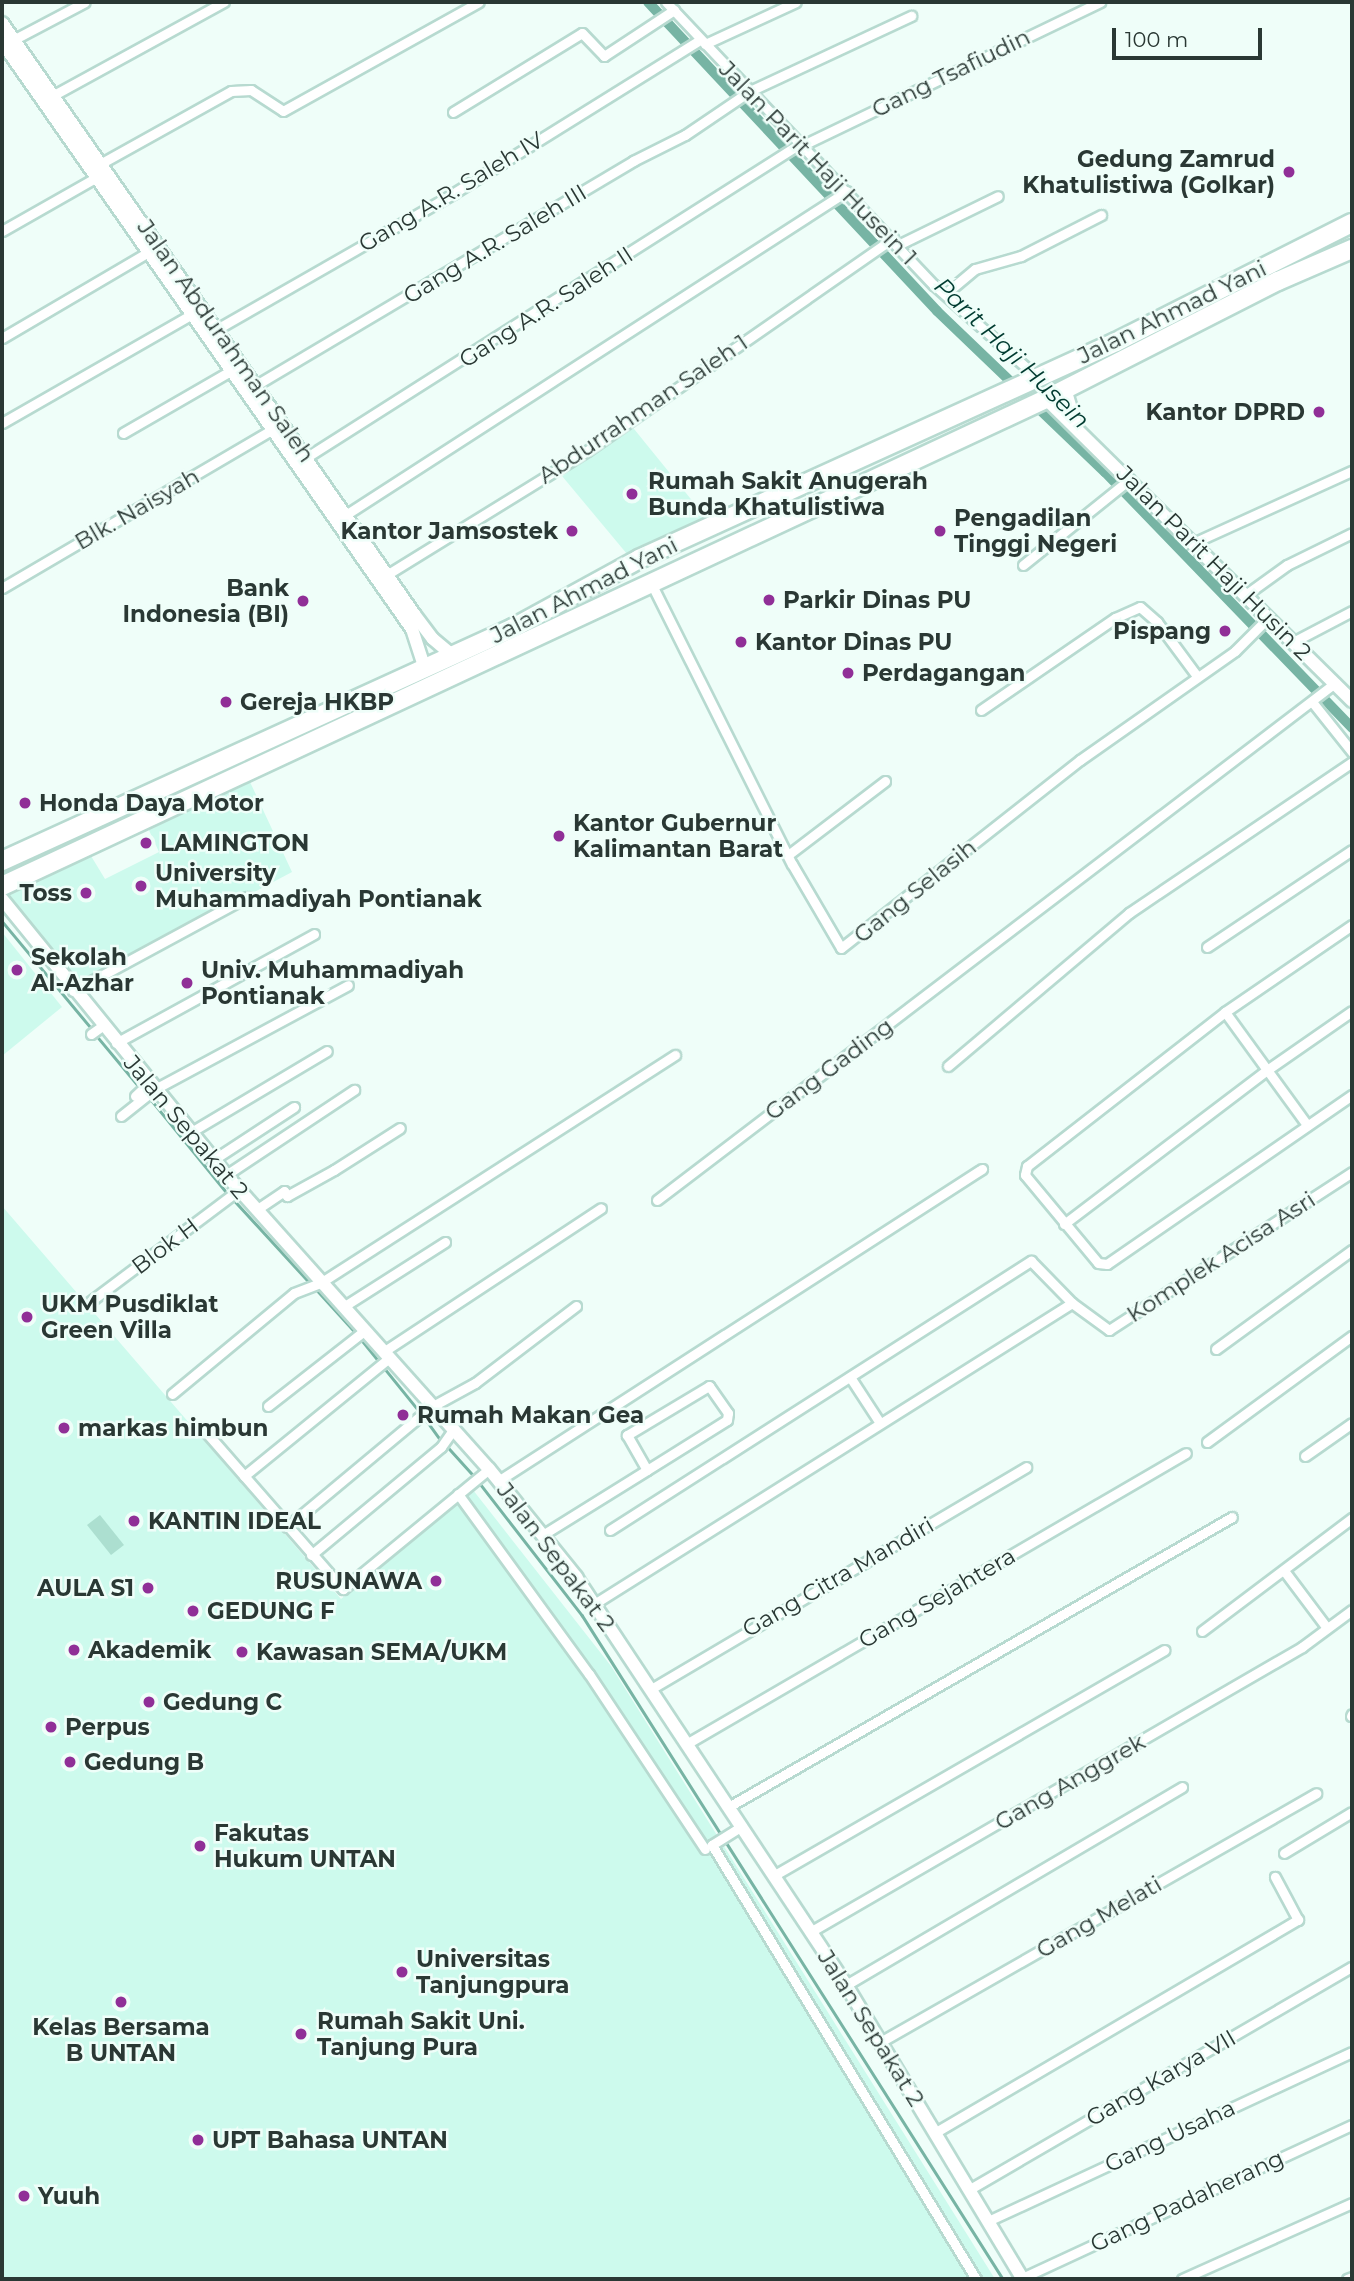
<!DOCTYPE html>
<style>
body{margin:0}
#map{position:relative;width:1354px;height:2281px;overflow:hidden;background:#effef9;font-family:Montserrat,sans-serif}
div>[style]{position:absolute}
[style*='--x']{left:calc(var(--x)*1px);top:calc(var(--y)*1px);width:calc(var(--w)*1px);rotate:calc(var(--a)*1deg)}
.built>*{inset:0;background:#cdfaed}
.green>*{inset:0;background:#acdfd0}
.stream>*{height:2.5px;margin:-1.25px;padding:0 1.25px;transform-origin:1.25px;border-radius:1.25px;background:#77b4a4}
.canal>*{height:10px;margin:-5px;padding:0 5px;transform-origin:5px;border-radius:5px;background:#77b4a4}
.roads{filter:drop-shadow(2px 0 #b7dad0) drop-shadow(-2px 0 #b7dad0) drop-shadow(0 2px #b7dad0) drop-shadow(0 -2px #b7dad0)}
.street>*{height:9px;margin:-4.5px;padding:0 4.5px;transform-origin:4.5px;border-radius:4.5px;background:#fff}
.secondary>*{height:12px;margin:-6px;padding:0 6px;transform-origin:6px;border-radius:6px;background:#fff}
.highway>*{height:18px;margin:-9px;padding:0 9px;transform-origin:9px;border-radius:9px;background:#fff}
.dots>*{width:19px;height:19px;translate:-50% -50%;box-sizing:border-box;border:4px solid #effef9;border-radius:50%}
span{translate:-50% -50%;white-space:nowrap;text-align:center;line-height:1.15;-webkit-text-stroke:5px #effef9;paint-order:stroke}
.street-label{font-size:23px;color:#2a3834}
.poi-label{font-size:23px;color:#2a3834;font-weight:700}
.right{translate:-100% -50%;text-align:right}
.left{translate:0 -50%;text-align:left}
.water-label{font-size:24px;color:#003b30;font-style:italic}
.frame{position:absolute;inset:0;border:4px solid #2a3834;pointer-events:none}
.scale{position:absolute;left:1112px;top:28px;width:150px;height:32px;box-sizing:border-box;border:4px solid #2a3834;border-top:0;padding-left:9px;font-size:21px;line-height:24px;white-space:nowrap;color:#2a3834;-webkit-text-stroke:5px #effef9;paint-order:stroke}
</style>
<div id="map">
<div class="built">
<div style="clip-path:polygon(630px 424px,707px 519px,632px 560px,557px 470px)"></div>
<div style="clip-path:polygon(250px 782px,292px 872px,77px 987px,5px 893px,88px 851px,105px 879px,159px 852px,147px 826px)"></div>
<div style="clip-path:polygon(2px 932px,62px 1007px,2px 1056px)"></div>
<div style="clip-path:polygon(2px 1206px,341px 1599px,473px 1490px,611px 1666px,995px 2279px,2px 2279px)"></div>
</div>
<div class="green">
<div style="clip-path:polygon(100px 1515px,124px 1545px,111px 1555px,87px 1525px)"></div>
</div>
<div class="stream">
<div style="--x:2;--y:921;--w:141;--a:50.2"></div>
<div style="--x:96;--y:1035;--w:70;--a:50.2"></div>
<div style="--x:148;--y:1096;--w:127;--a:50.8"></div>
<div style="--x:233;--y:1199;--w:115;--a:47.5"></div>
<div style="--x:316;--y:1289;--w:59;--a:47.7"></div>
<div style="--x:360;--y:1338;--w:95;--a:51"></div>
<div style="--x:424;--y:1417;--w:29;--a:54"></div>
<div style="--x:446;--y:1445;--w:42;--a:47.9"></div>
<div style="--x:478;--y:1481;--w:170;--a:52.2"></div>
<div style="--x:582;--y:1615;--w:786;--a:57.62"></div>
</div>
<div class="canal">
<div style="--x:648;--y:2;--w:423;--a:46.9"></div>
<div style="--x:937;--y:311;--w:233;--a:43.8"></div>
<div style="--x:1105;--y:472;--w:356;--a:46"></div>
</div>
<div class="roads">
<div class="street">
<div style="--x:666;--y:2;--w:390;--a:46.6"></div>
<div style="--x:934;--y:285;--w:138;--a:41.8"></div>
<div style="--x:13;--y:40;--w:81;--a:-27.8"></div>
<div style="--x:705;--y:44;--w:100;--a:-24.8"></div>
<div style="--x:52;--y:96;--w:196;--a:-28.7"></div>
<div style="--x:453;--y:112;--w:151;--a:-31.5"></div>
<div style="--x:582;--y:33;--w:32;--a:46"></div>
<div style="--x:604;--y:56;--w:84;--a:-33.3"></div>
<div style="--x:803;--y:145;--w:330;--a:-25.7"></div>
<div style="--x:100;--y:164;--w:150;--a:-29.1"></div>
<div style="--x:231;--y:91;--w:20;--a:-3"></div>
<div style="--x:251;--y:90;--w:38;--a:33"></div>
<div style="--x:283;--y:111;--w:224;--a:-29.1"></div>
<div style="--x:2;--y:231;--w:109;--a:-29.6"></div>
<div style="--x:898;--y:245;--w:111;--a:-26.1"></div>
<div style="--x:945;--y:294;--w:39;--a:-40"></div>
<div style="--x:975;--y:269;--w:48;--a:-15.8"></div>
<div style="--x:1021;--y:256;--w:90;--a:-27.1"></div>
<div style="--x:217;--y:329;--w:273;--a:-29.8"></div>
<div style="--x:454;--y:193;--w:290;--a:-31.9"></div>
<div style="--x:2;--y:338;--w:172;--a:-30.4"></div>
<div style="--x:256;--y:385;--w:439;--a:-30.7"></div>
<div style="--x:633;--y:161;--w:58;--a:-26.6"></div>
<div style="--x:685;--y:135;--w:78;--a:-34.1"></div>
<div style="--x:750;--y:91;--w:178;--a:-25"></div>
<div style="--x:2;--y:423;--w:221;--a:-29.8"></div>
<div style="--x:123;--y:433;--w:126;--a:-30"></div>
<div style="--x:307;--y:457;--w:585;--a:-32.44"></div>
<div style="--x:347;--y:514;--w:595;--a:-32.86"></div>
<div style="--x:1193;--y:543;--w:175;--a:-24.4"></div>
<div style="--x:1023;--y:565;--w:137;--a:-38.8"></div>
<div style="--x:388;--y:574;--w:234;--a:-31.7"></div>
<div style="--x:587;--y:451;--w:373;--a:-34.8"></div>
<div style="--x:651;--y:583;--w:314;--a:63.4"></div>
<div style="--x:792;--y:864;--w:97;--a:59.7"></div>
<div style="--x:841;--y:948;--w:304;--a:-38.2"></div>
<div style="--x:1080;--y:760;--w:189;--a:-35.1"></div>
<div style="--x:1235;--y:651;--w:45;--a:-45"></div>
<div style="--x:2;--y:588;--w:314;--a:-30.4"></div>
<div style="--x:1244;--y:596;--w:53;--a:-35.8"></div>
<div style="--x:1287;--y:565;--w:72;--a:-26.2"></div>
<div style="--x:1291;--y:643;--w:69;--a:-27.7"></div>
<div style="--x:1313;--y:703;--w:63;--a:51.5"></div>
<div style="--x:981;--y:710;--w:163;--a:-34.5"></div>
<div style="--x:1115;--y:618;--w:27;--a:-24"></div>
<div style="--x:1140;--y:607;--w:23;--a:41"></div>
<div style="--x:1157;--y:622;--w:67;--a:53.5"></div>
<div style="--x:788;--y:855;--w:122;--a:-37.3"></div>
<div style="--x:1352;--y:925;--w:154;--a:145.6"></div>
<div style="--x:1225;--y:1012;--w:251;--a:142.1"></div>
<div style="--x:1027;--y:1166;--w:9;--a:103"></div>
<div style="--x:1025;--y:1175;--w:114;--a:50.3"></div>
<div style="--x:1098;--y:1263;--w:9;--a:6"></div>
<div style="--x:1107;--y:1264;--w:298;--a:-34.6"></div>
<div style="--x:1207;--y:947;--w:174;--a:-33.8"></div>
<div style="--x:73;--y:991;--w:198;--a:-28.4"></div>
<div style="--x:1225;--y:1012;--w:140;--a:54"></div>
<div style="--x:91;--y:1034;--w:14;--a:-36"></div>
<div style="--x:116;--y:1043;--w:226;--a:-28.8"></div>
<div style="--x:948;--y:1066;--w:237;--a:-40.2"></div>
<div style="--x:1129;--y:913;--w:269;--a:-34.1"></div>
<div style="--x:135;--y:1096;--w:19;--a:-43"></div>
<div style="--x:121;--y:1116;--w:43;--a:-38.5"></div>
<div style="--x:155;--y:1089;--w:219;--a:-28.3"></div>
<div style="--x:191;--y:1132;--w:158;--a:-30.8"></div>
<div style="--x:213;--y:1160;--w:97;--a:-33.2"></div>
<div style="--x:226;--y:1175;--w:154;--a:-33.6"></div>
<div style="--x:657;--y:1200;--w:853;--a:-37.33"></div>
<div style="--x:256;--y:1210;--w:34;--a:-34"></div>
<div style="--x:284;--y:1191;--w:6;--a:59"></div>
<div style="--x:287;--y:1196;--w:54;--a:-29"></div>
<div style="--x:334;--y:1170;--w:78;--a:-32.5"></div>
<div style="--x:1064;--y:1224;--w:255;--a:-37.2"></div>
<div style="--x:1267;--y:1070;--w:103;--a:-34.8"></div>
<div style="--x:91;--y:1301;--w:185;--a:-36.9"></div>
<div style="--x:343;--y:1307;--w:121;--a:-32.5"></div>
<div style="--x:1216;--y:1349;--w:168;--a:-36.1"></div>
<div style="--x:383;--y:1352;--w:261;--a:-33.4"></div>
<div style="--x:850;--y:1377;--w:55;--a:56.9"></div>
<div style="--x:172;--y:1394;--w:158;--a:-39.6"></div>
<div style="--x:294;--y:1293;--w:28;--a:-21"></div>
<div style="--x:320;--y:1283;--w:422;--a:-32.7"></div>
<div style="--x:268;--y:1406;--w:122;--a:-38"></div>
<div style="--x:205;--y:1431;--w:210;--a:48.9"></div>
<div style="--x:343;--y:1589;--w:189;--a:-39.4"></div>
<div style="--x:1207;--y:1442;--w:180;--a:-36.2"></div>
<div style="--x:1305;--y:1456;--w:57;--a:-35.1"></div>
<div style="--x:244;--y:1476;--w:187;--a:-39.1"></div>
<div style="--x:498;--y:1481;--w:576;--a:-32.81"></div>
<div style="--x:458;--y:1494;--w:223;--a:54"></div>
<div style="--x:589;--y:1674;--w:210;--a:56.5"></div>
<div style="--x:287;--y:1527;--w:187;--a:-39.8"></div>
<div style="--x:431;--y:1407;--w:50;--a:-28.6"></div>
<div style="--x:475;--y:1383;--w:127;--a:-37.3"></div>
<div style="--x:610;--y:1530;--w:500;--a:-32.6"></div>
<div style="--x:1031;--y:1261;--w:59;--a:45.7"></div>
<div style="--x:1072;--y:1303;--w:46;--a:36.1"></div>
<div style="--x:1109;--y:1330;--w:290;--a:-33"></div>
<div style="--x:544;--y:1534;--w:121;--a:-31.9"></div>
<div style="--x:647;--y:1470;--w:94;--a:-32"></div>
<div style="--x:727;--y:1420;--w:7;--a:-82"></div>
<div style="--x:728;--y:1413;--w:33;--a:-125"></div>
<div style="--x:709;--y:1386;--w:96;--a:149.1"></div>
<div style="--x:627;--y:1435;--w:40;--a:60.3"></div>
<div style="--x:311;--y:1555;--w:169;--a:-39.7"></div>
<div style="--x:441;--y:1447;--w:21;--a:-55"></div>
<div style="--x:1285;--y:1572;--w:70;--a:53.1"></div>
<div style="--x:594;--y:1604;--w:565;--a:-32.2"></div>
<div style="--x:1202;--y:1631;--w:188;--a:-37"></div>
<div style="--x:651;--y:1689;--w:436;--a:-30.6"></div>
<div style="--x:1351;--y:1716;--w:2;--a:-63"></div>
<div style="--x:688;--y:1743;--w:576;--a:-30.21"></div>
<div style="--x:730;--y:1806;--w:579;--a:-29.93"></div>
<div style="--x:742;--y:1826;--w:36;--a:148"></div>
<div style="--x:712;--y:1845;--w:508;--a:58.69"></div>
<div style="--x:1284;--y:1853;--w:79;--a:-31.1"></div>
<div style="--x:773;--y:1876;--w:452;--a:-30"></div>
<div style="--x:810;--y:1932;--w:569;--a:-30.08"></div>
<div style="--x:1302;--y:1647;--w:62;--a:-36.5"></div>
<div style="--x:846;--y:1985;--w:390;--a:-30.5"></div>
<div style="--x:882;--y:2041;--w:500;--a:-29.7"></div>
<div style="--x:936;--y:2132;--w:420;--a:-30.4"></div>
<div style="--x:1298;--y:1920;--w:49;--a:-118.1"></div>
<div style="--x:970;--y:2189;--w:442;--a:-30.2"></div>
<div style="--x:988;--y:2221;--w:401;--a:-24.9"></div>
<div style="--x:1022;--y:2278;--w:364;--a:-24.9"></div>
<div style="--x:1182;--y:2279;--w:186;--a:-24.1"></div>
<div style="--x:1347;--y:2279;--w:5;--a:-22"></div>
</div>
<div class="secondary">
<div style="--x:2;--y:23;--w:720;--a:55.12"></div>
<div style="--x:414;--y:614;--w:31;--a:53"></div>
<div style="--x:433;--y:639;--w:25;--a:40"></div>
<div style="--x:2;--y:42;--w:716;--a:55.07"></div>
<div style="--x:412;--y:629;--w:40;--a:72"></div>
<div style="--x:1065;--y:389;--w:38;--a:73"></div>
<div style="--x:1046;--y:399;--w:430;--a:44.6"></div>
<div style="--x:2;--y:899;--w:355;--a:50.9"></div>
<div style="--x:226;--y:1175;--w:394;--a:48.2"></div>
<div style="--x:489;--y:1469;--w:139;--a:51.1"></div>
<div style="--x:576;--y:1577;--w:489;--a:56.5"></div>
<div style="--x:846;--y:1985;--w:343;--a:59"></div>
</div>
<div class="highway">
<div style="--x:2;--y:861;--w:562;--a:-24.51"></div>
<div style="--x:513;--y:628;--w:144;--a:-28.7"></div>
<div style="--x:639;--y:559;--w:524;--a:-24.46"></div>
<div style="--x:1116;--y:342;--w:264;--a:-26.8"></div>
<div style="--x:2;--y:886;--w:1152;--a:-25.01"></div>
<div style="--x:1046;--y:399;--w:260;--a:-27"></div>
<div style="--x:1278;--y:281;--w:81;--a:-23.4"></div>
</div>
</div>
<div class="dots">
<div style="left:1289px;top:172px;background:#902f97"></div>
<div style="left:1319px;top:412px;background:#902f97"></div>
<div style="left:632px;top:494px;background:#902f97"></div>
<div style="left:572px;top:531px;background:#902f97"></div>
<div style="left:940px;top:531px;background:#902f97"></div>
<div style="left:769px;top:600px;background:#902f97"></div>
<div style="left:303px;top:601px;background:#902f97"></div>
<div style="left:1225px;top:631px;background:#902f97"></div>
<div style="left:741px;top:642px;background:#902f97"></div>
<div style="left:848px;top:673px;background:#902f97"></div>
<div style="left:226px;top:702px;background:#902f97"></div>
<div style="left:25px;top:803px;background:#902f97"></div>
<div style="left:559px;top:836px;background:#902f97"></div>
<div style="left:146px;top:843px;background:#902f97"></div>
<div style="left:141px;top:886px;background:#902f97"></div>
<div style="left:86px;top:893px;background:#902f97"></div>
<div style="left:17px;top:970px;background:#902f97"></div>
<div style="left:187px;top:983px;background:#902f97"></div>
<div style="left:27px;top:1317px;background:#902f97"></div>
<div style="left:403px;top:1415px;background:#902f97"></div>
<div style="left:64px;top:1428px;background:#902f97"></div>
<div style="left:134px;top:1521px;background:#902f97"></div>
<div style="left:436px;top:1581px;background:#902f97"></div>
<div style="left:148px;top:1588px;background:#902f97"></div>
<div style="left:193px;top:1611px;background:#902f97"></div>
<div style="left:74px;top:1650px;background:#902f97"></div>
<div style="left:242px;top:1652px;background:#902f97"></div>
<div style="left:149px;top:1702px;background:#902f97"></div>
<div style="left:51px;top:1727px;background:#902f97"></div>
<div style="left:70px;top:1762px;background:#902f97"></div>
<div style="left:200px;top:1846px;background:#902f97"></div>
<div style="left:402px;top:1972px;background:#902f97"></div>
<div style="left:121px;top:2002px;background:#902f97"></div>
<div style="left:301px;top:2034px;background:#902f97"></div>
<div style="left:198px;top:2140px;background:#902f97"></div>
<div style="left:24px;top:2196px;background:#902f97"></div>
</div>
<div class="street-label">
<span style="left:951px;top:73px;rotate:-26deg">Gang Tsafiudin</span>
<span style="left:818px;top:163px;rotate:46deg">Jalan Parit Haji Husein 1</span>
<span style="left:451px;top:192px;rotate:-31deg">Gang A.R. Saleh IV</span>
<span style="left:495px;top:244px;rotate:-31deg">Gang A.R. Saleh III</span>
<span style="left:546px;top:307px;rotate:-33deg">Gang A.R. Saleh II</span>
<span style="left:1172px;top:312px;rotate:-26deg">Jalan Ahmad Yani</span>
<span style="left:226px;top:341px;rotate:55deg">Jalan Abdurahman Saleh</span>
<span style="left:643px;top:409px;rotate:-34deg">Abdurrahman Saleh 1</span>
<span style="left:137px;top:509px;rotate:-30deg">Blk. Naisyah</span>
<span style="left:1214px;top:563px;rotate:45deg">Jalan Parit Haji Husin 2</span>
<span style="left:584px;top:590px;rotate:-27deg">Jalan Ahmad Yani</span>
<span style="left:915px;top:891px;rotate:-39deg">Gang Selasih</span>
<span style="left:829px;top:1069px;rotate:-37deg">Gang Gading</span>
<span style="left:186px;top:1127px;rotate:50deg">Jalan Sepakat 2</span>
<span style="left:165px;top:1246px;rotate:-37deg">Blok H</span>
<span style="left:1221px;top:1257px;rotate:-33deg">Komplek Acisa Asri</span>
<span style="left:556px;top:1557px;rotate:53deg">Jalan Sepakat 2</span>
<span style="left:838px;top:1577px;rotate:-30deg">Gang Citra Mandiri</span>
<span style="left:937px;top:1598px;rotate:-30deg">Gang Sejahtera</span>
<span style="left:1070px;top:1782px;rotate:-30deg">Gang Anggrek</span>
<span style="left:1099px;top:1917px;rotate:-30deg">Gang Melati</span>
<span style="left:871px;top:2028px;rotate:58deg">Jalan Sepakat 2</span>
<span style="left:1161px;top:2078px;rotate:-30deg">Gang Karya VII</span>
<span style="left:1170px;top:2136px;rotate:-25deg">Gang Usaha</span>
<span style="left:1187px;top:2201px;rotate:-25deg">Gang Padaherang</span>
</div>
<div class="poi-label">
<span class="right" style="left:1275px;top:172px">Gedung Zamrud<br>Khatulistiwa (Golkar)</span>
<span class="right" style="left:1305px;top:412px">Kantor DPRD</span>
<span class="left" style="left:648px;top:494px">Rumah Sakit Anugerah<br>Bunda Khatulistiwa</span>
<span class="left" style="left:954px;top:531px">Pengadilan<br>Tinggi Negeri</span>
<span class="right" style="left:558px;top:531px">Kantor Jamsostek</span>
<span class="right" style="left:289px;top:601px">Bank<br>Indonesia (BI)</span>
<span class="left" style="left:783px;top:600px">Parkir Dinas PU</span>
<span class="right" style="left:1211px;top:631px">Pispang</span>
<span class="left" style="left:755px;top:642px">Kantor Dinas PU</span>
<span class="left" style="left:862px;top:673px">Perdagangan</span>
<span class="left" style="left:240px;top:702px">Gereja HKBP</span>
<span class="left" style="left:39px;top:803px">Honda Daya Motor</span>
<span class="left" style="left:573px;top:836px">Kantor Gubernur<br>Kalimantan Barat</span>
<span class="left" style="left:160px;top:843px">LAMINGTON</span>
<span class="left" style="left:155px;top:886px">University<br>Muhammadiyah Pontianak</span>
<span class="right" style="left:72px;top:893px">Toss</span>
<span class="left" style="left:31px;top:970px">Sekolah<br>Al-Azhar</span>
<span class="left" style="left:201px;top:983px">Univ. Muhammadiyah<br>Pontianak</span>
<span class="left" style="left:41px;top:1317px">UKM Pusdiklat<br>Green Villa</span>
<span class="left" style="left:417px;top:1415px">Rumah Makan Gea</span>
<span class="left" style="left:78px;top:1428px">markas himbun</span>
<span class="left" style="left:148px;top:1521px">KANTIN IDEAL</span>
<span class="right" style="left:422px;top:1581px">RUSUNAWA</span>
<span class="right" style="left:134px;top:1588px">AULA S1</span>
<span class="left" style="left:207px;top:1611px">GEDUNG F</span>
<span class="left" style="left:88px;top:1650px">Akademik</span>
<span class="left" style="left:256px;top:1652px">Kawasan SEMA/UKM</span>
<span class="left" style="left:163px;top:1702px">Gedung C</span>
<span class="left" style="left:65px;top:1727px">Perpus</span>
<span class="left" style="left:84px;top:1762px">Gedung B</span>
<span class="left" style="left:214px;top:1846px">Fakutas<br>Hukum UNTAN</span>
<span class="left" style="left:416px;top:1972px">Universitas<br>Tanjungpura</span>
<span class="left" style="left:317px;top:2034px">Rumah Sakit Uni.<br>Tanjung Pura</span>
<span style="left:121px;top:2040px">Kelas Bersama<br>B UNTAN</span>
<span class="left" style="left:212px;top:2140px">UPT Bahasa UNTAN</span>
<span class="left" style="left:38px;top:2196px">Yuuh</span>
</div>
<div class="water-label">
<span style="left:1012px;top:353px;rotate:44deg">Parit Haji Husein</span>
</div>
<div class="frame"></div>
<div class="scale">100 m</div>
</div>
